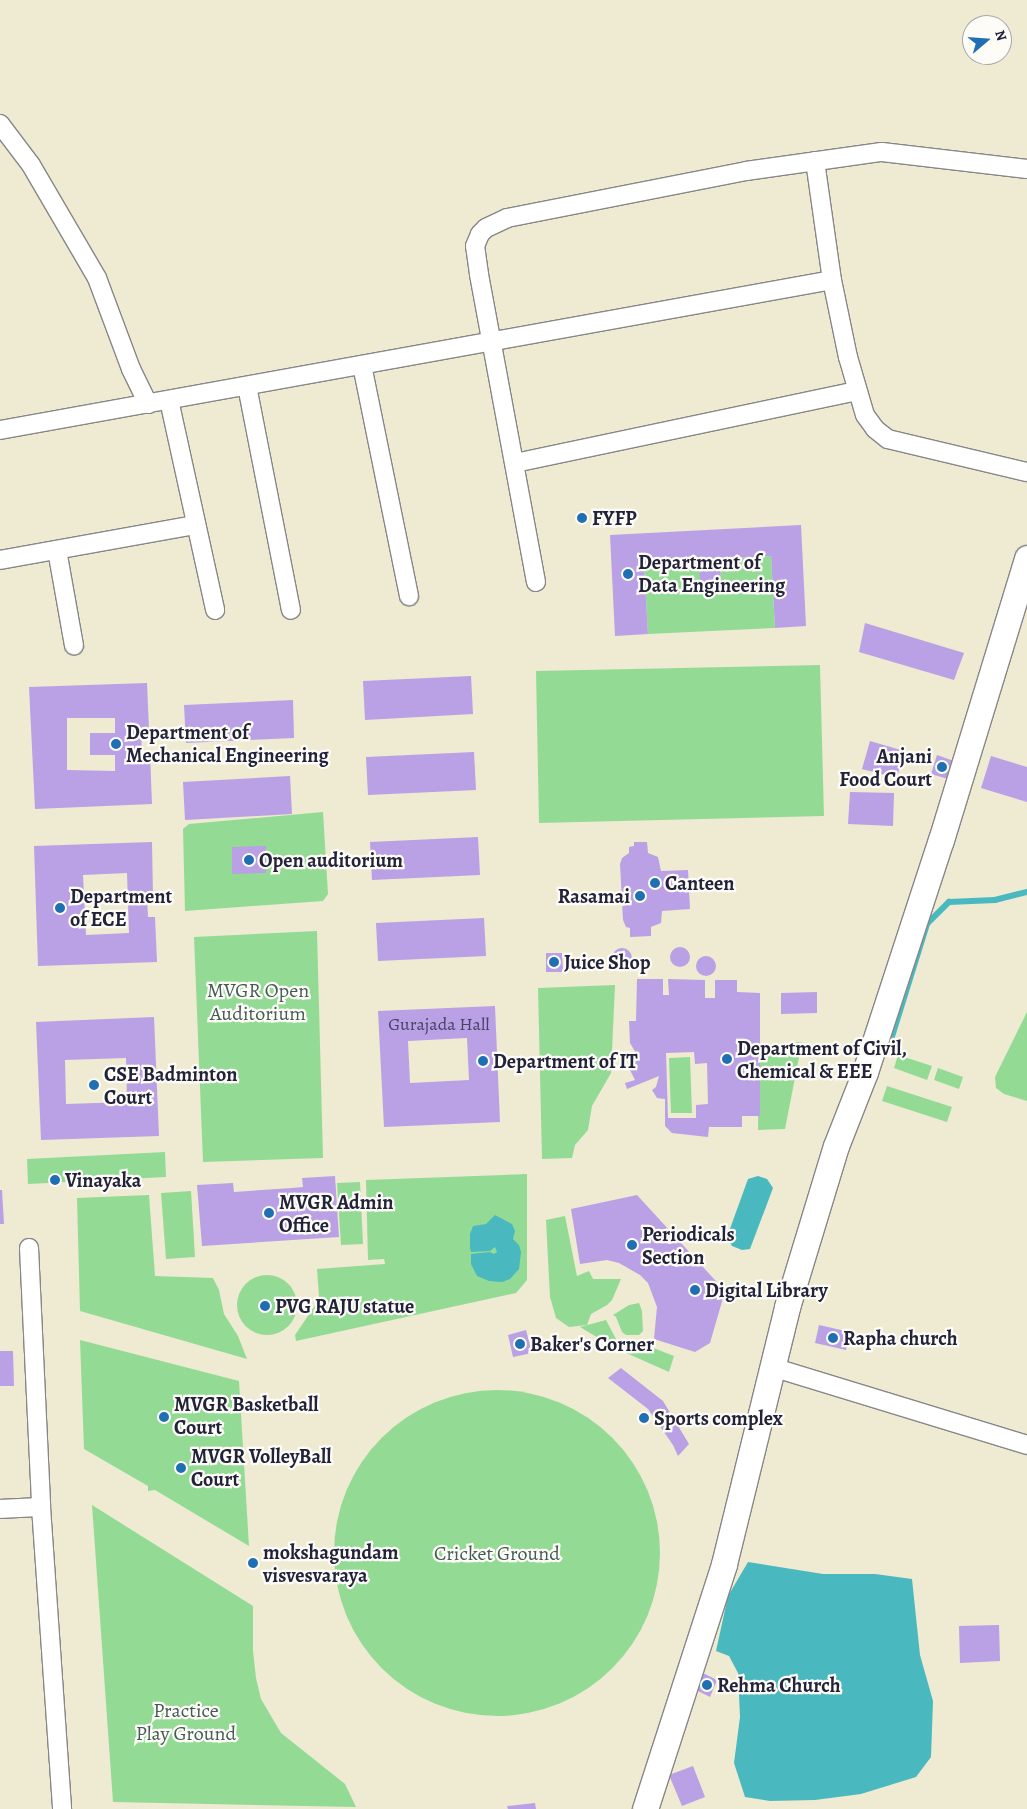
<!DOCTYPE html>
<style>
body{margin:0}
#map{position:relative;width:1027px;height:1809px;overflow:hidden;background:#efead2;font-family:Alegreya,serif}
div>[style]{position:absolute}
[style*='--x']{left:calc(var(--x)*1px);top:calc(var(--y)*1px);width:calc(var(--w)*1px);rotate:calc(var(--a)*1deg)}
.green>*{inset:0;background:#93db95}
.round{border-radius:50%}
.water>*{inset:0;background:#4ab9bf}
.stream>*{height:5.5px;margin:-2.75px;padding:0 2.75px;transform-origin:2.75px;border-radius:2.75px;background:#4ab9bf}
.building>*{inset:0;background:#baa0e5}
.roads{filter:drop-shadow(1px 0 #888686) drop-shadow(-1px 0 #888686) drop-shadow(0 1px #888686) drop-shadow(0 -1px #888686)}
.street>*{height:18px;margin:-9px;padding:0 9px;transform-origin:9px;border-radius:9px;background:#fff}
.secondary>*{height:25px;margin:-12.5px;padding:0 12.5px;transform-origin:12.5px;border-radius:12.5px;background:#fff}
.dots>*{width:14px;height:14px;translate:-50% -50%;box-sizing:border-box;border:2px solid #fdfcf7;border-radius:50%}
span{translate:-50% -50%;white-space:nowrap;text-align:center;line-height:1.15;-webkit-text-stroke:4.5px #fdfcf7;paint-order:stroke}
.number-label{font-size:18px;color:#484266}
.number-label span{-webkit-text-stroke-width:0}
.poi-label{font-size:20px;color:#22223b;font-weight:700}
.left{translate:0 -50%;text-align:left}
.right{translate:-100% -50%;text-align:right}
.park-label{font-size:20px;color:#445a56}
.north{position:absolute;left:962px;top:15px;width:50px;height:50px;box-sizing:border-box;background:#fdfcf7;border:1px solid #a5a5ac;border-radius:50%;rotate:72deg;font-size:14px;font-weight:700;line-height:20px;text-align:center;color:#22223b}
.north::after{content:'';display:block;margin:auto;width:18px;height:22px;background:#1f6fb2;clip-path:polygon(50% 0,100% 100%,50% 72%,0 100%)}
</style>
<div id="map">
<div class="green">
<div style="clip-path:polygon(771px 556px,775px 628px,648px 634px,644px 563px,699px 560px,701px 585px,721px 584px,720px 559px)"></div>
<div style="clip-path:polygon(820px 665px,824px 816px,539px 823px,536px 671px)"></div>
<div style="clip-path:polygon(323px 812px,328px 894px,323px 901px,185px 911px,183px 829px,189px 824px)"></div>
<div style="clip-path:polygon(317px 931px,323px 1158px,203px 1162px,194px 937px)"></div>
<div style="clip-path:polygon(615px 985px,611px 1073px,592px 1106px,588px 1130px,575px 1145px,572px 1158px,542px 1159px,538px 988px)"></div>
<div style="clip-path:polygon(1027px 1012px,1027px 1101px,1004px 1094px,996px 1088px,995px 1077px)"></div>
<div style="clip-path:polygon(802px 1042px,785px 1129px,758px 1130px,759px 1045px)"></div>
<div style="clip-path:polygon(898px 1055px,932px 1066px,927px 1080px,894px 1068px)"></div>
<div style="clip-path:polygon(690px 1057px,692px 1113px,671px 1113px,669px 1058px)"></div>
<div style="clip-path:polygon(938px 1068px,963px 1077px,959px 1089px,934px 1080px)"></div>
<div style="clip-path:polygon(887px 1086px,952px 1107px,947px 1122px,882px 1101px)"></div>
<div style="clip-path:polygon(165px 1152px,166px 1177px,28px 1184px,27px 1159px)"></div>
<div style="clip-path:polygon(527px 1174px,527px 1280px,516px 1293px,296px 1341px,295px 1335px,314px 1307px,319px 1296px,317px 1269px,385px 1264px,384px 1259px,368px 1260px,366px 1180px)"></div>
<div style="clip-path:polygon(360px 1182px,363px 1244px,341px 1245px,337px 1183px)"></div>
<div style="clip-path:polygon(191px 1191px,195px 1257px,166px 1259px,161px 1193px)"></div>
<div style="clip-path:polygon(149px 1195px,155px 1276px,213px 1278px,219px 1290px,224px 1314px,238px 1336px,247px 1359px,80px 1311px,77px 1198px)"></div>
<div style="clip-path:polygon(565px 1216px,577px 1276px,589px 1271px,593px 1279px,621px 1279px,612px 1300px,607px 1305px,591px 1314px,587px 1325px,569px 1327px,556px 1318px,550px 1297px,546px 1220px)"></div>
<div class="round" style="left:237px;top:1275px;width:60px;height:60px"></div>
<div style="clip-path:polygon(639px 1303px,642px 1311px,643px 1331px,639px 1335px,626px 1335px,622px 1332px,616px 1317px,613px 1315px,629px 1305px)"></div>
<div style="clip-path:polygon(606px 1320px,617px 1341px,625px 1344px,643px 1344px,674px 1356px,669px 1372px,615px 1348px,580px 1327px)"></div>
<div style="clip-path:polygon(80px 1340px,239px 1381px,249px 1546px,155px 1490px,148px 1491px,148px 1486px,84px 1449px)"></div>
<div class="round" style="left:334px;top:1390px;width:326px;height:326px"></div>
<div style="clip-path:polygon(92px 1505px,253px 1606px,253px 1651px,256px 1678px,261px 1699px,281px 1733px,345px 1784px,356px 1807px,113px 1802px)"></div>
</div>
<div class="water">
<div style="clip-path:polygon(758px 1176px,767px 1179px,773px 1188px,750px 1249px,742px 1250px,732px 1246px,727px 1237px,748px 1179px)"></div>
<div style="clip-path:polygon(495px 1215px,512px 1224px,515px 1231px,513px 1239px,519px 1245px,521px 1252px,519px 1269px,510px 1279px,502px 1282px,489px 1281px,477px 1276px,471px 1264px,471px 1254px,490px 1252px,494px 1254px,497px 1252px,495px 1247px,490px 1251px,471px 1252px,470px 1248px,470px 1234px,473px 1226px,486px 1224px)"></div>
<div style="clip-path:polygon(748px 1562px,823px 1574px,875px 1574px,912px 1579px,920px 1655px,933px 1701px,931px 1757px,916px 1777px,861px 1794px,815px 1800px,770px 1801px,745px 1797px,734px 1763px,740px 1717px,738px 1673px,729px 1656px,716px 1651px,728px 1596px)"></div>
</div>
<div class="stream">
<div style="--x:890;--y:1043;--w:125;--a:-72.7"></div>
<div style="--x:927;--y:924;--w:31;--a:-45"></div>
<div style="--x:949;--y:902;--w:46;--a:-2.5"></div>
<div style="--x:995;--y:900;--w:33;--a:-14"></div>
</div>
<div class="building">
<div style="clip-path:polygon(801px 525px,806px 626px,775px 628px,771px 556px,720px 559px,721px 584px,700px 585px,699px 560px,644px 563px,648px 634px,615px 636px,610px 535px)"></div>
<div style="clip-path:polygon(865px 623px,964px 653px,954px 680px,859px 652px)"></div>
<div style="clip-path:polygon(471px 676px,473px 714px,365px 720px,363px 681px)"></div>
<div style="clip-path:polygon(evenodd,147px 683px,149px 730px,141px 730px,142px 754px,150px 754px,152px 804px,35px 809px,29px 687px,147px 683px,67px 718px,115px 718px,115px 733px,90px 733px,90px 755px,115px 755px,115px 771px,67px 770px,67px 718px)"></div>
<div style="clip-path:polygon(293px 700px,294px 738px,186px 743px,184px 705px)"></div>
<div style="clip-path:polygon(870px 741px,904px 751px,897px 778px,862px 769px)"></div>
<div style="clip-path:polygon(474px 752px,476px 790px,368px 795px,366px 757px)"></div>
<div style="clip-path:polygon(937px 755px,954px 761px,948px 779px,931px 774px)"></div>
<div style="clip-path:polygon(991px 756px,1027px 767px,1027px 802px,981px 788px)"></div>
<div style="clip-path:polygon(290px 776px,292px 814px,185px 820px,183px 782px)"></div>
<div style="clip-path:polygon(850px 792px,894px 793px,893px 826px,848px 824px)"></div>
<div style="clip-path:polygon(478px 837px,480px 875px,372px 880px,370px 842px)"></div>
<div style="clip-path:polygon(evenodd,152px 842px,153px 897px,147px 898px,148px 917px,155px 917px,157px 962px,38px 966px,34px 846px,152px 842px,127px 873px,129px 933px,86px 935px,83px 875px,127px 873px)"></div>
<div style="clip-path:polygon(634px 842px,647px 842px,648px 853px,658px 857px,661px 871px,688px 870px,690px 909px,662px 911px,661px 923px,651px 927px,651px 936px,630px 937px,630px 928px,626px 927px,623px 920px,620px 864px,622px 858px,629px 853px,629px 847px,634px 846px)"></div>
<div style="clip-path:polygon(266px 846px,266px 873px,232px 874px,232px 847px)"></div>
<div style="clip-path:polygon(484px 918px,486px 956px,378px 961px,376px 923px)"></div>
<div class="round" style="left:670px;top:947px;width:20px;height:20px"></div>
<div class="round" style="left:612px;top:948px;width:20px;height:20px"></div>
<div style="clip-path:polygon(546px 953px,562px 953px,563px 972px,546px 972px)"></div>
<div class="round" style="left:696px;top:956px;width:20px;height:20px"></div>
<div style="clip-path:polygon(evenodd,637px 979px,663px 979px,663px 995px,669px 995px,668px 979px,705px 980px,705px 998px,715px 998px,715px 980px,737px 980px,737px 992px,760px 993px,760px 1116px,742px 1116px,742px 1127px,709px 1127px,708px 1137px,672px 1133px,665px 1126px,665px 1099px,657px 1098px,652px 1090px,656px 1087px,659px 1076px,627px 1089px,625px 1083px,635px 1080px,629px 1068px,632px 1065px,630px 1055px,636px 1053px,630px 1043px,629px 1021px,636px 1021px,637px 979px,694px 1052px,695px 1064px,707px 1063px,708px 1104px,696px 1105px,696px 1118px,668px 1118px,666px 1053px,694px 1052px)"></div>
<div style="clip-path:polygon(817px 992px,817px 1013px,781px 1014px,781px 993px)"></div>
<div style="clip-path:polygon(evenodd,495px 1006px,500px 1122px,384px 1127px,378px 1011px,495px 1006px,467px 1038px,469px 1080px,410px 1083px,408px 1041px,467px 1038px)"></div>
<div style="clip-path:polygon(evenodd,154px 1017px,159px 1136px,41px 1140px,36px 1022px,154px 1017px,126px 1058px,127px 1102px,66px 1104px,65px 1060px,126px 1058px)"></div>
<div style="clip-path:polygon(335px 1176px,339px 1237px,202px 1246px,197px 1185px,233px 1183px,234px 1192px,292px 1188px,303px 1187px,302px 1178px)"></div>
<div style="clip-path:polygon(0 1190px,2px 1190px,4px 1224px,0 1224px)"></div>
<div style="clip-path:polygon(637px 1195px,725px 1291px,710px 1343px,695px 1352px,654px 1339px,657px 1307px,648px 1283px,640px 1275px,619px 1263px,607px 1260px,580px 1264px,571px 1209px)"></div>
<div style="clip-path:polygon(819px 1325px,850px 1332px,846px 1350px,815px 1343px)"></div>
<div style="clip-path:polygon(526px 1330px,532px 1353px,513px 1357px,508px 1335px)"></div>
<div style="clip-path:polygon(0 1351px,13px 1351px,14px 1386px,0 1386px)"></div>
<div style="clip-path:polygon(621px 1368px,663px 1401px,689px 1444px,678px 1456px,673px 1445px,648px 1409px,608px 1378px)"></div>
<div style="clip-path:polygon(999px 1625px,1000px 1661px,960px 1663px,959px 1626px)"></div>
<div style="clip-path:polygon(703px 1673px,717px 1680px,710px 1697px,696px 1690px)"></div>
<div style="clip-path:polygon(693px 1766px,705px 1797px,682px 1806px,669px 1775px)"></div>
<div style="clip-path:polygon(535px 1803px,536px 1809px,508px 1809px,507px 1806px)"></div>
</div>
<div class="roads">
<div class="street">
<div style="--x:0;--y:124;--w:51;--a:52.9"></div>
<div style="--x:31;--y:165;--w:131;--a:59.7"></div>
<div style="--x:97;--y:278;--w:97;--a:69.5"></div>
<div style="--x:131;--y:369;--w:39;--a:64"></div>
<div style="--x:815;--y:161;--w:120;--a:81.9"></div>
<div style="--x:832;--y:280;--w:79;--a:78.3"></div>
<div style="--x:848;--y:357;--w:60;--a:73.7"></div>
<div style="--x:865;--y:415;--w:17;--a:54"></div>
<div style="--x:875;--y:429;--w:16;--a:38"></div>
<div style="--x:888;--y:439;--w:143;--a:13.4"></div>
<div style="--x:362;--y:365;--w:236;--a:78.5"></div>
<div style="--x:247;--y:386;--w:228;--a:78.9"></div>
<div style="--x:169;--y:400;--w:215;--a:77.6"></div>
<div style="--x:0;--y:430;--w:845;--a:-10.22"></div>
<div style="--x:515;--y:463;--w:350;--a:-11.9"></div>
<div style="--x:57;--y:550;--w:97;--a:79.9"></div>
<div style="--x:0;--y:560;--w:198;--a:-10.2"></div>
<div style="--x:536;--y:582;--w:313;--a:-100.5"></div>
<div style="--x:479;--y:274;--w:28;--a:-98"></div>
<div style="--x:475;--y:246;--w:13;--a:-67"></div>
<div style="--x:480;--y:234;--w:8;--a:-45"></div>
<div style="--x:486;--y:228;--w:23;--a:-25"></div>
<div style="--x:507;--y:218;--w:244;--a:-11.1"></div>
<div style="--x:746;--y:171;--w:137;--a:-8"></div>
<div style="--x:882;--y:152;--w:146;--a:6.7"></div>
<div style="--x:29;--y:1248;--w:259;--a:87.3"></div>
<div style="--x:41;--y:1507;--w:303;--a:86"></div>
<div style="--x:772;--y:1367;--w:267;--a:17"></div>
<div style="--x:0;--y:1509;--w:41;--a:-2.8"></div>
</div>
<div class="secondary">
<div style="--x:645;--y:1809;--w:257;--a:-72.1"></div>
<div style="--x:724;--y:1564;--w:265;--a:-76.2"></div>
<div style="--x:787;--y:1307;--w:168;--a:-73.1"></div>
<div style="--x:836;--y:1146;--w:79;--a:-68.6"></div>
<div style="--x:865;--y:1072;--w:244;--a:-71.9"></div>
<div style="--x:941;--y:840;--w:295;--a:-73"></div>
</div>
</div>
<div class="dots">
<div style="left:582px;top:518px;background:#1f6fb2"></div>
<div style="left:628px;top:574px;background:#1f6fb2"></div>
<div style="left:116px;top:744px;background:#1f6fb2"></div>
<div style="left:942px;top:767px;background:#1f6fb2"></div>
<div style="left:249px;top:860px;background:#1f6fb2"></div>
<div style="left:655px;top:883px;background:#1f6fb2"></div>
<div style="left:640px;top:896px;background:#1f6fb2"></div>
<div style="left:60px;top:908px;background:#1f6fb2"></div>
<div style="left:554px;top:962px;background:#1f6fb2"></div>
<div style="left:727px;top:1059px;background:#1f6fb2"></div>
<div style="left:483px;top:1061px;background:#1f6fb2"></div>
<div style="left:94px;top:1085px;background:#1f6fb2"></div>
<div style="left:55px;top:1180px;background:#1f6fb2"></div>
<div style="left:269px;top:1213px;background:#1f6fb2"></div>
<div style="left:632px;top:1245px;background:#1f6fb2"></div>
<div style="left:695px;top:1290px;background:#1f6fb2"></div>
<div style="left:265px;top:1306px;background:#1f6fb2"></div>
<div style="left:833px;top:1338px;background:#1f6fb2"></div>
<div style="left:520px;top:1344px;background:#1f6fb2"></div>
<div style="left:164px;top:1417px;background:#1f6fb2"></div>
<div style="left:644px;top:1418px;background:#1f6fb2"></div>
<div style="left:181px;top:1468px;background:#1f6fb2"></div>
<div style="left:253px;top:1563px;background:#1f6fb2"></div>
<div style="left:707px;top:1685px;background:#1f6fb2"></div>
</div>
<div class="number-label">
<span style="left:439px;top:1024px">Gurajada Hall</span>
</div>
<div class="poi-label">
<span class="left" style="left:592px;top:518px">FYFP</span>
<span class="left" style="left:638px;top:574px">Department of<br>Data Engineering</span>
<span class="left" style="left:126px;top:744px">Department of<br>Mechanical Engineering</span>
<span class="right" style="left:932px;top:768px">Anjani<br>Food Court</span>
<span class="left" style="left:259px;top:860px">Open auditorium</span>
<span class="left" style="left:665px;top:883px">Canteen</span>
<span class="left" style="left:70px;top:908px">Department<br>of ECE</span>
<span class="right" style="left:630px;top:896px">Rasamai</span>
<span class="left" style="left:564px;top:962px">Juice Shop</span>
<span class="left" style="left:737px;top:1060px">Department of Civil,<br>Chemical &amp; EEE</span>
<span class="left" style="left:493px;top:1061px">Department of IT</span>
<span class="left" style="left:104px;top:1086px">CSE Badminton<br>Court</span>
<span class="left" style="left:65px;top:1180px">Vinayaka</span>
<span class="left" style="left:279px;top:1214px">MVGR Admin<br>Office</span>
<span class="left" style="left:642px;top:1246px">Periodicals<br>Section</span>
<span class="left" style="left:705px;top:1290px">Digital Library</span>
<span class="left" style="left:275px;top:1306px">PVG RAJU statue</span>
<span class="left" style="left:843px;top:1338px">Rapha church</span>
<span class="left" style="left:530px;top:1344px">Baker's Corner</span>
<span class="left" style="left:174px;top:1416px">MVGR Basketball<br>Court</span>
<span class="left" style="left:654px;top:1418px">Sports complex</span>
<span class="left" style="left:191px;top:1468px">MVGR VolleyBall<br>Court</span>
<span class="left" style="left:263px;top:1564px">mokshagundam<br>visvesvaraya</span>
<span class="left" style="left:717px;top:1685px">Rehma Church</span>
</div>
<div class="park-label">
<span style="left:258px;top:1002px">MVGR Open<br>Auditorium</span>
<span style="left:497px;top:1553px">Cricket Ground</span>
<span style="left:186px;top:1722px">Practice<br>Play Ground</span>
</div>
<div class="north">N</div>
</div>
